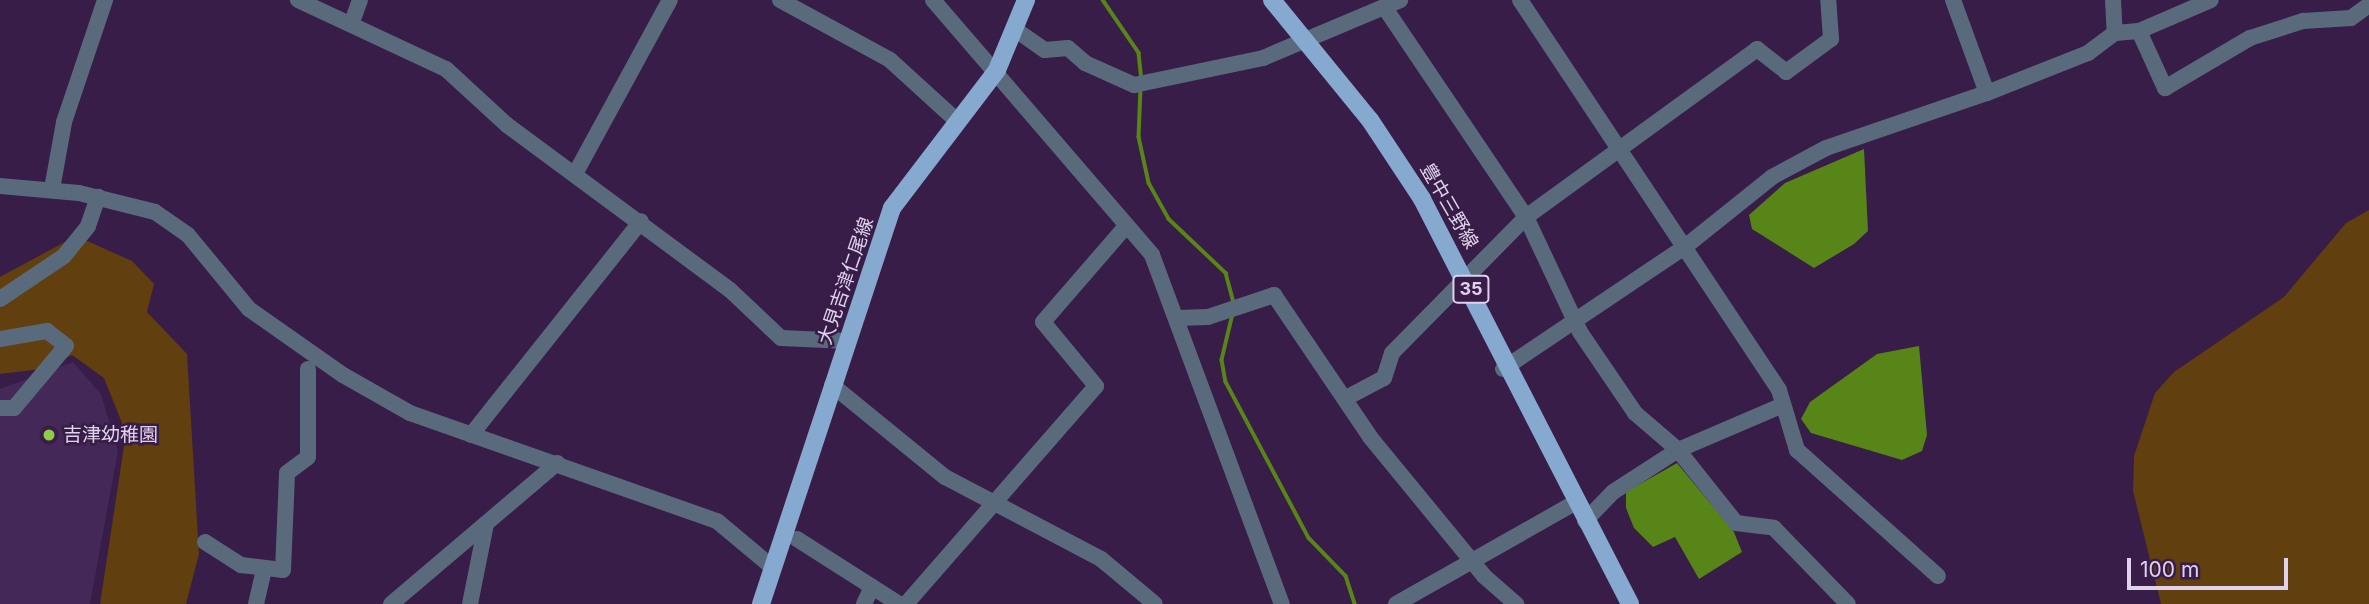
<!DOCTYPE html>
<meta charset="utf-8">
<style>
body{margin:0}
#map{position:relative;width:2369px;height:604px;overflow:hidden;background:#371d47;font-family:Inter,"Noto Sans JP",sans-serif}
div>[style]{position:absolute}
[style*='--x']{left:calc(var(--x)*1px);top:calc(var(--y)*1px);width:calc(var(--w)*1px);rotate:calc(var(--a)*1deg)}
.built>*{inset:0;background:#442857}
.green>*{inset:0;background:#613f0e}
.water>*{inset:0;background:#578517}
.stream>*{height:3.5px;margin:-1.75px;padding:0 1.75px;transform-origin:1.75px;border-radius:1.75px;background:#578517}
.minor>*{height:16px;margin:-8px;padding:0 8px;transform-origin:8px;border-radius:8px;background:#596a7d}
.major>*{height:18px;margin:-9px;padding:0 9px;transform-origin:9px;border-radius:9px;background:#86a9cf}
.dots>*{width:19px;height:19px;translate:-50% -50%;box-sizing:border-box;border:4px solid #371d47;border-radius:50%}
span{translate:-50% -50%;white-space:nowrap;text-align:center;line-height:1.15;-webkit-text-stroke:5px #371d47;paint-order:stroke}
.shield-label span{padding:2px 5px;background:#371d47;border:2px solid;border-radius:5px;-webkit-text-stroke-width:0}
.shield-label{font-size:18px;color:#e0d1ec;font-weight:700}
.street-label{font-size:19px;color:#e0d1ec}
.poi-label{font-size:19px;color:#e0d1ec}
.left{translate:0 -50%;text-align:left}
.scale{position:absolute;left:2127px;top:558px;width:161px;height:32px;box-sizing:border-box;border:4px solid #e0d1ec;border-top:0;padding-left:9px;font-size:21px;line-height:24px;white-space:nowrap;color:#e0d1ec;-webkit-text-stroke:5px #371d47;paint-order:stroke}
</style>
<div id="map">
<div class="built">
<div style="clip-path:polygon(73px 362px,101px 394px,118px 451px,90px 604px,0 604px,0 389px)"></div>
</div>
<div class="green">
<div style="clip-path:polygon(2369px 210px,2369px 604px,2161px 604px,2133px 491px,2134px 456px,2155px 393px,2174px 372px,2284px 297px,2346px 223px)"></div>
<div style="clip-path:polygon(76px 236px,132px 261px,154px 284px,147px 312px,187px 354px,199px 554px,186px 604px,100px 604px,126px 433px,104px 378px,72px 355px,41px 369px,0 374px,0 277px)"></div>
</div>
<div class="water">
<div style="clip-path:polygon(1864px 149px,1868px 231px,1854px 244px,1814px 268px,1752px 229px,1749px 215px,1785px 183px)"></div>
<div style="clip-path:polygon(1919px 346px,1927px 435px,1922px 451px,1902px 460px,1811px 433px,1801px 419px,1810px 402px,1877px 354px)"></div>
<div style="clip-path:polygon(1677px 463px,1734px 532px,1742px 552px,1699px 579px,1675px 537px,1653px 547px,1634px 528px,1626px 508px,1626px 492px)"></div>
</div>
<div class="stream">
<div style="--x:1103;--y:0;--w:64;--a:55.8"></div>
<div style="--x:1139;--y:53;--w:27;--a:84"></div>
<div style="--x:1141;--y:88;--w:49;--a:92.3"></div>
<div style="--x:1139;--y:137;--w:47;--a:77.7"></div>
<div style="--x:1149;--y:183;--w:41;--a:60.9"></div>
<div style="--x:1169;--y:219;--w:79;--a:43.5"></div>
<div style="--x:1226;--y:273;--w:31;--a:75"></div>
<div style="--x:1233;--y:314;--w:47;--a:103.4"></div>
<div style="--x:1222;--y:360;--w:22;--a:80"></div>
<div style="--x:1226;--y:382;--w:177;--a:62"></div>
<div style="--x:1309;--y:538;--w:53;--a:45.8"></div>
<div style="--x:1346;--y:576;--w:29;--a:72"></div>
</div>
<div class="minor">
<div style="--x:298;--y:0;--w:163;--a:25"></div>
<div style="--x:446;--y:69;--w:83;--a:42.6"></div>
<div style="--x:507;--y:125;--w:277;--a:36.5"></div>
<div style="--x:730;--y:290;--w:70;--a:43.3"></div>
<div style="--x:781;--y:338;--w:67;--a:2.6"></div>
<div style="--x:780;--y:0;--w:125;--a:28.6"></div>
<div style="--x:890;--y:60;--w:91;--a:42.3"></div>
<div style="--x:933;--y:0;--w:336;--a:49.3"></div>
<div style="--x:1152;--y:255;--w:372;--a:69.6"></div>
<div style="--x:1520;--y:0;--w:468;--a:56.4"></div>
<div style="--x:1779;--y:390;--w:63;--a:73.3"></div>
<div style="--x:1797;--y:450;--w:189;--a:41.8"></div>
<div style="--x:1953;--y:0;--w:99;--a:69.9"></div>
<div style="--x:2113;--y:0;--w:33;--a:87"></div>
<div style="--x:1385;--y:8;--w:252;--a:56"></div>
<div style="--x:1526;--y:217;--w:127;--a:64.8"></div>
<div style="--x:1580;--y:332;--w:98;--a:55.8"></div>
<div style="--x:1635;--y:413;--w:57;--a:40.7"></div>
<div style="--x:1678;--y:450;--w:93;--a:51.5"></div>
<div style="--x:1736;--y:523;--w:38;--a:7"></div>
<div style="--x:1774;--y:528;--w:106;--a:45.8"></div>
<div style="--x:352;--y:22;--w:23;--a:-70"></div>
<div style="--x:1016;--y:30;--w:35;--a:35"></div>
<div style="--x:1045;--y:50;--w:23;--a:-5"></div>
<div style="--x:1068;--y:48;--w:23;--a:41"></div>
<div style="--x:1085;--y:63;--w:54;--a:24.2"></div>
<div style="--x:1134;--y:85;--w:132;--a:-11.8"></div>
<div style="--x:1263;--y:58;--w:149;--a:-22.9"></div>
<div style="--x:2139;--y:31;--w:63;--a:65.5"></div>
<div style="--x:2165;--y:88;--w:99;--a:-30.5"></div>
<div style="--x:2250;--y:38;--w:56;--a:-17.8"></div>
<div style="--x:2303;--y:21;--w:48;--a:-3.6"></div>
<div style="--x:2351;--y:18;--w:22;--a:-36"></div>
<div style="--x:575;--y:174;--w:198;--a:-61.4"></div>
<div style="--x:0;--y:186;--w:79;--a:5.1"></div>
<div style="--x:79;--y:193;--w:78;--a:14"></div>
<div style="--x:155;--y:212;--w:40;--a:34.9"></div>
<div style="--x:188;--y:235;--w:96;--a:50.5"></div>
<div style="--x:249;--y:309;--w:115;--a:35.1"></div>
<div style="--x:343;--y:375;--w:77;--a:29.6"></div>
<div style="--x:410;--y:413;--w:325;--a:19.4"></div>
<div style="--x:717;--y:521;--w:72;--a:39.9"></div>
<div style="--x:52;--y:189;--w:68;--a:-79.8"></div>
<div style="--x:64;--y:122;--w:129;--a:-71.4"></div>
<div style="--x:0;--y:299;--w:77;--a:-33.9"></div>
<div style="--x:64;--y:256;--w:38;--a:-51"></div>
<div style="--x:88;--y:226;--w:31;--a:-71"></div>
<div style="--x:1178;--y:318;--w:30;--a:-2"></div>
<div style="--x:1208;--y:317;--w:70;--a:-18.4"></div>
<div style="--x:1274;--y:295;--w:171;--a:55.9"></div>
<div style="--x:1370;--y:437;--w:180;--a:50.6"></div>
<div style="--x:1484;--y:576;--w:43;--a:41.2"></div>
<div style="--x:0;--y:339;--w:48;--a:-9.7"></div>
<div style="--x:47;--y:331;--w:24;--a:38"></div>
<div style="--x:66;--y:346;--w:81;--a:130"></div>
<div style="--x:14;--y:408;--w:14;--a:180"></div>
<div style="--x:1503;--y:369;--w:220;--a:-33.9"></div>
<div style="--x:1686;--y:246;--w:110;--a:-38.7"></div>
<div style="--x:1772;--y:177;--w:61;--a:-28.2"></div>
<div style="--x:1826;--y:148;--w:170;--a:-18.9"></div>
<div style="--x:1987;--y:93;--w:109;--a:-21.6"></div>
<div style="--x:2088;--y:53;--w:34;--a:-37"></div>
<div style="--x:2115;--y:33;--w:24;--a:-5"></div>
<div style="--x:2139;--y:31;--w:78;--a:-23.3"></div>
<div style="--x:832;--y:385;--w:146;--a:39.2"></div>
<div style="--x:945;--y:477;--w:176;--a:27.7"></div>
<div style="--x:1101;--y:559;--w:70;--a:39.8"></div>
<div style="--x:1346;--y:398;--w:43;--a:-27.8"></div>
<div style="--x:1384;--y:378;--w:26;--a:-72"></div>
<div style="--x:1392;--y:353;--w:191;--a:-45.4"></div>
<div style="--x:1526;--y:217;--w:286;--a:-36"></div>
<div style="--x:1757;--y:49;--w:37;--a:38"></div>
<div style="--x:1786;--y:72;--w:56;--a:-36.3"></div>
<div style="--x:1831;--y:39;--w:39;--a:-94"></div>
<div style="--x:471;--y:435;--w:273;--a:-51.5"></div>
<div style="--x:1585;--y:521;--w:40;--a:-46"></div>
<div style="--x:1613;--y:492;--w:77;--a:-32.9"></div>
<div style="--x:1678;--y:450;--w:114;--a:-23.2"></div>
<div style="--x:797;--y:539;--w:121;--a:32.5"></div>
<div style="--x:205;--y:542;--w:43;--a:32.6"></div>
<div style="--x:241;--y:565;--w:42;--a:6.8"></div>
<div style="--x:283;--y:570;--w:97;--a:-87.6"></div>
<div style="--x:287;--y:473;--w:26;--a:-37"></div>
<div style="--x:308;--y:457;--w:88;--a:-90"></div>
<div style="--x:256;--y:604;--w:35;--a:-77"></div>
<div style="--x:391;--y:604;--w:218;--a:-40.3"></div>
<div style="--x:470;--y:604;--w:82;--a:-78.7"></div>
<div style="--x:864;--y:604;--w:19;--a:-65"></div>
<div style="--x:906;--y:604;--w:289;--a:-48.9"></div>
<div style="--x:1096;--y:386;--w:83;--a:-129.6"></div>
<div style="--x:1043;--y:322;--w:128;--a:-49.1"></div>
<div style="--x:1396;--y:604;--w:207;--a:-29.5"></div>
</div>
<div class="major">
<div style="--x:1272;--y:0;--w:155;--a:50.8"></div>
<div style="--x:1370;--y:120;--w:95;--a:56.6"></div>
<div style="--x:1422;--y:199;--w:455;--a:62.8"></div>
<div style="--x:761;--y:604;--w:417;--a:-71.7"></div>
<div style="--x:892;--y:208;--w:173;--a:-52.7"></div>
<div style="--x:997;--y:70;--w:76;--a:-67.5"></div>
</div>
<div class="dots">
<div style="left:49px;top:435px;background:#8ecd43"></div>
</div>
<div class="shield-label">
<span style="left:1471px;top:289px">35</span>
</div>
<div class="street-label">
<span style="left:1449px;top:206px;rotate:60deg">豊中三野線</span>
<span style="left:846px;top:281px;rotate:-71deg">大見吉津仁尾線</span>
</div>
<div class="poi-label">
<span class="left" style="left:63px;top:435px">吉津幼稚園</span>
</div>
<div class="scale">100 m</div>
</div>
